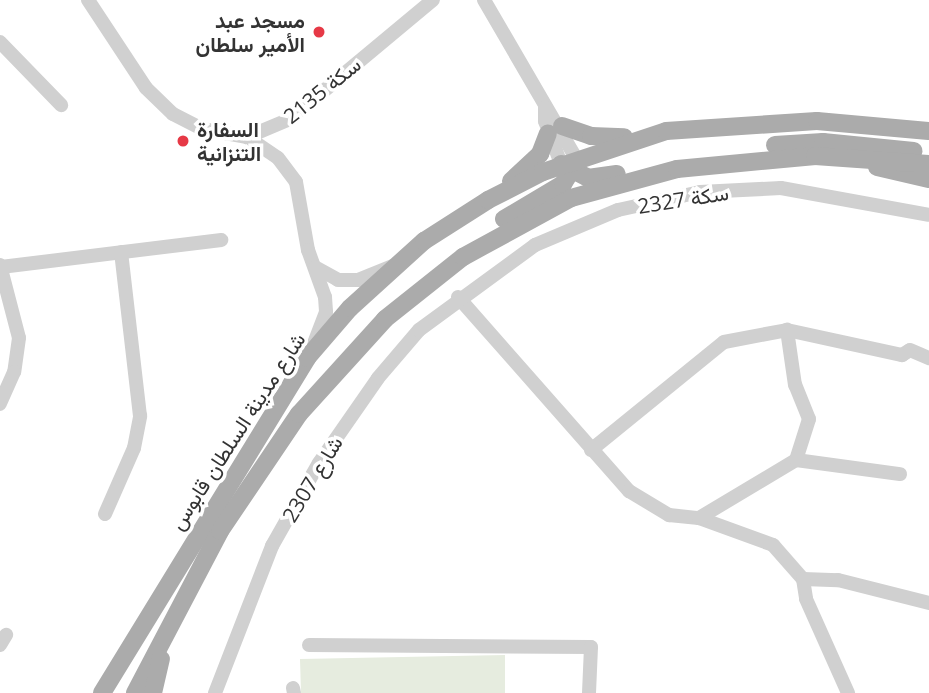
<!DOCTYPE html>
<meta charset="utf-8">
<style>
body{margin:0}
#map{position:relative;width:929px;height:693px;overflow:hidden;background:#fff;font-family:"Open Sans",Vazirmatn,sans-serif}
div>[style]{position:absolute}
[style*='--x']{left:calc(var(--x)*1px);top:calc(var(--y)*1px);width:calc(var(--w)*1px);rotate:calc(var(--a)*1deg)}
.green>*{inset:0;background:#e6ecdf}
.minor>*{height:14px;margin:-7px;padding:0 7px;transform-origin:7px;border-radius:7px;background:#d0d0d0}
.major>*{height:18px;margin:-9px;padding:0 9px;transform-origin:9px;border-radius:9px;background:#ababab}
.dots>*{width:19px;height:19px;translate:-50% -50%;box-sizing:border-box;border:4px solid #fff;border-radius:50%}
span{translate:-50% -50%;white-space:nowrap;text-align:center;line-height:1.15;-webkit-text-stroke:7px #fff;paint-order:stroke}
.poi-label{font-size:21px;color:#333;font-weight:700}
.right{translate:-100% -50%;text-align:right}
.left{translate:0 -50%;text-align:left}
.street-label{font-size:21px;color:#333}
</style>
<div id="map">
<div class="green">
<div style="clip-path:polygon(505px 655px,505px 693px,301px 693px,300px 659px)"></div>
</div>
<div class="minor">
<div style="--x:88;--y:0;--w:105;--a:56.6"></div>
<div style="--x:146;--y:88;--w:37;--a:44"></div>
<div style="--x:173;--y:114;--w:34;--a:27"></div>
<div style="--x:203;--y:129;--w:45;--a:10.3"></div>
<div style="--x:247;--y:137;--w:47;--a:-22.7"></div>
<div style="--x:290;--y:119;--w:186;--a:-39.8"></div>
<div style="--x:484;--y:0;--w:183;--a:59.8"></div>
<div style="--x:0;--y:42;--w:88;--a:45.9"></div>
<div style="--x:545;--y:107;--w:14;--a:90"></div>
<div style="--x:545;--y:121;--w:46;--a:69.6"></div>
<div style="--x:247;--y:137;--w:37;--a:34"></div>
<div style="--x:278;--y:158;--w:30;--a:53"></div>
<div style="--x:296;--y:182;--w:69;--a:80"></div>
<div style="--x:308;--y:250;--w:50;--a:70.1"></div>
<div style="--x:325;--y:297;--w:15;--a:86"></div>
<div style="--x:326;--y:312;--w:34;--a:111"></div>
<div style="--x:0;--y:265;--w:75;--a:75.4"></div>
<div style="--x:19;--y:338;--w:34;--a:98"></div>
<div style="--x:14;--y:372;--w:35;--a:114"></div>
<div style="--x:1;--y:267;--w:222;--a:-7"></div>
<div style="--x:315;--y:267;--w:26;--a:29"></div>
<div style="--x:338;--y:280;--w:20;--a:0"></div>
<div style="--x:358;--y:280;--w:38;--a:-22"></div>
<div style="--x:458;--y:297;--w:259;--a:48.6"></div>
<div style="--x:629;--y:491;--w:47;--a:31"></div>
<div style="--x:669;--y:515;--w:30;--a:6"></div>
<div style="--x:699;--y:518;--w:79;--a:20"></div>
<div style="--x:773;--y:545;--w:45;--a:48.6"></div>
<div style="--x:591;--y:450;--w:171;--a:-39.1"></div>
<div style="--x:724;--y:342;--w:64;--a:-10.8"></div>
<div style="--x:787;--y:330;--w:118;--a:12.3"></div>
<div style="--x:902;--y:355;--w:9;--a:-32"></div>
<div style="--x:910;--y:350;--w:21;--a:23"></div>
<div style="--x:796;--y:460;--w:105;--a:7.7"></div>
<div style="--x:105;--y:514;--w:72;--a:-66.3"></div>
<div style="--x:134;--y:448;--w:33;--a:-79"></div>
<div style="--x:140;--y:416;--w:165;--a:-96.6"></div>
<div style="--x:699;--y:518;--w:113;--a:-30.9"></div>
<div style="--x:796;--y:460;--w:43;--a:-72.4"></div>
<div style="--x:809;--y:419;--w:37;--a:-112"></div>
<div style="--x:795;--y:385;--w:56;--a:-98.3"></div>
<div style="--x:803;--y:579;--w:35;--a:2"></div>
<div style="--x:838;--y:580;--w:94;--a:14.2"></div>
<div style="--x:803;--y:579;--w:20;--a:81"></div>
<div style="--x:806;--y:599;--w:103;--a:65.9"></div>
<div style="--x:0;--y:645;--w:12;--a:-59"></div>
<div style="--x:309;--y:645;--w:282;--a:0.4"></div>
<div style="--x:591;--y:647;--w:46;--a:92.5"></div>
<div style="--x:293;--y:688;--w:5;--a:79"></div>
<div style="--x:215;--y:693;--w:158;--a:-68.8"></div>
<div style="--x:272;--y:546;--w:95;--a:-60.5"></div>
<div style="--x:319;--y:463;--w:103;--a:-55.2"></div>
<div style="--x:378;--y:378;--w:63;--a:-49.5"></div>
<div style="--x:419;--y:330;--w:144;--a:-36.2"></div>
<div style="--x:535;--y:245;--w:90;--a:-22.9"></div>
<div style="--x:618;--y:210;--w:84;--a:-12.4"></div>
<div style="--x:700;--y:192;--w:81;--a:-2.8"></div>
<div style="--x:781;--y:188;--w:150;--a:10.3"></div>
</div>
<div class="major">
<div style="--x:562;--y:126;--w:31;--a:19"></div>
<div style="--x:591;--y:136;--w:33;--a:2"></div>
<div style="--x:775;--y:145;--w:48;--a:-3.6"></div>
<div style="--x:823;--y:142;--w:91;--a:5.6"></div>
<div style="--x:561;--y:164;--w:30;--a:27"></div>
<div style="--x:588;--y:178;--w:29;--a:-8"></div>
<div style="--x:877;--y:167;--w:53;--a:13"></div>
<div style="--x:511;--y:181;--w:40;--a:-43"></div>
<div style="--x:540;--y:154;--w:22;--a:-69"></div>
<div style="--x:504;--y:219;--w:69;--a:-30.7"></div>
<div style="--x:563;--y:184;--w:25;--a:-58"></div>
<div style="--x:102;--y:693;--w:393;--a:-58.5"></div>
<div style="--x:307;--y:358;--w:66;--a:-49.3"></div>
<div style="--x:350;--y:308;--w:100;--a:-42.2"></div>
<div style="--x:424;--y:241;--w:76;--a:-32.6"></div>
<div style="--x:488;--y:200;--w:62;--a:-27"></div>
<div style="--x:543;--y:172;--w:130;--a:-18.4"></div>
<div style="--x:666;--y:131;--w:151;--a:-3.8"></div>
<div style="--x:817;--y:121;--w:112;--a:5.1"></div>
<div style="--x:135;--y:693;--w:183;--a:-62.3"></div>
<div style="--x:220;--y:531;--w:141;--a:-56"></div>
<div style="--x:299;--y:414;--w:128;--a:-47.8"></div>
<div style="--x:385;--y:319;--w:100;--a:-38.5"></div>
<div style="--x:463;--y:257;--w:123;--a:-28.6"></div>
<div style="--x:571;--y:198;--w:110;--a:-15.3"></div>
<div style="--x:677;--y:169;--w:139;--a:-5.4"></div>
<div style="--x:815;--y:156;--w:114;--a:4"></div>
<div style="--x:153;--y:693;--w:35;--a:-77"></div>
</div>
<div class="dots">
<div style="left:319px;top:32px;background:#e63946"></div>
<div style="left:183px;top:141px;background:#e63946"></div>
</div>
<div class="poi-label">
<span class="right" style="left:305px;top:32px">مسجد عبد<br>الأمير سلطان</span>
<span class="left" style="left:197px;top:141px">السفارة<br>التنزانية</span>
</div>
<div class="street-label">
<span style="left:322px;top:90px;rotate:-39deg">سكة 2135</span>
<span style="left:683px;top:199px;rotate:-9deg">سكة 2327</span>
<span style="left:237px;top:431px;rotate:-57deg">شارع مدينة السلطان قابوس</span>
<span style="left:312px;top:479px;rotate:-59deg">2307 شارع</span>
</div>
</div>
